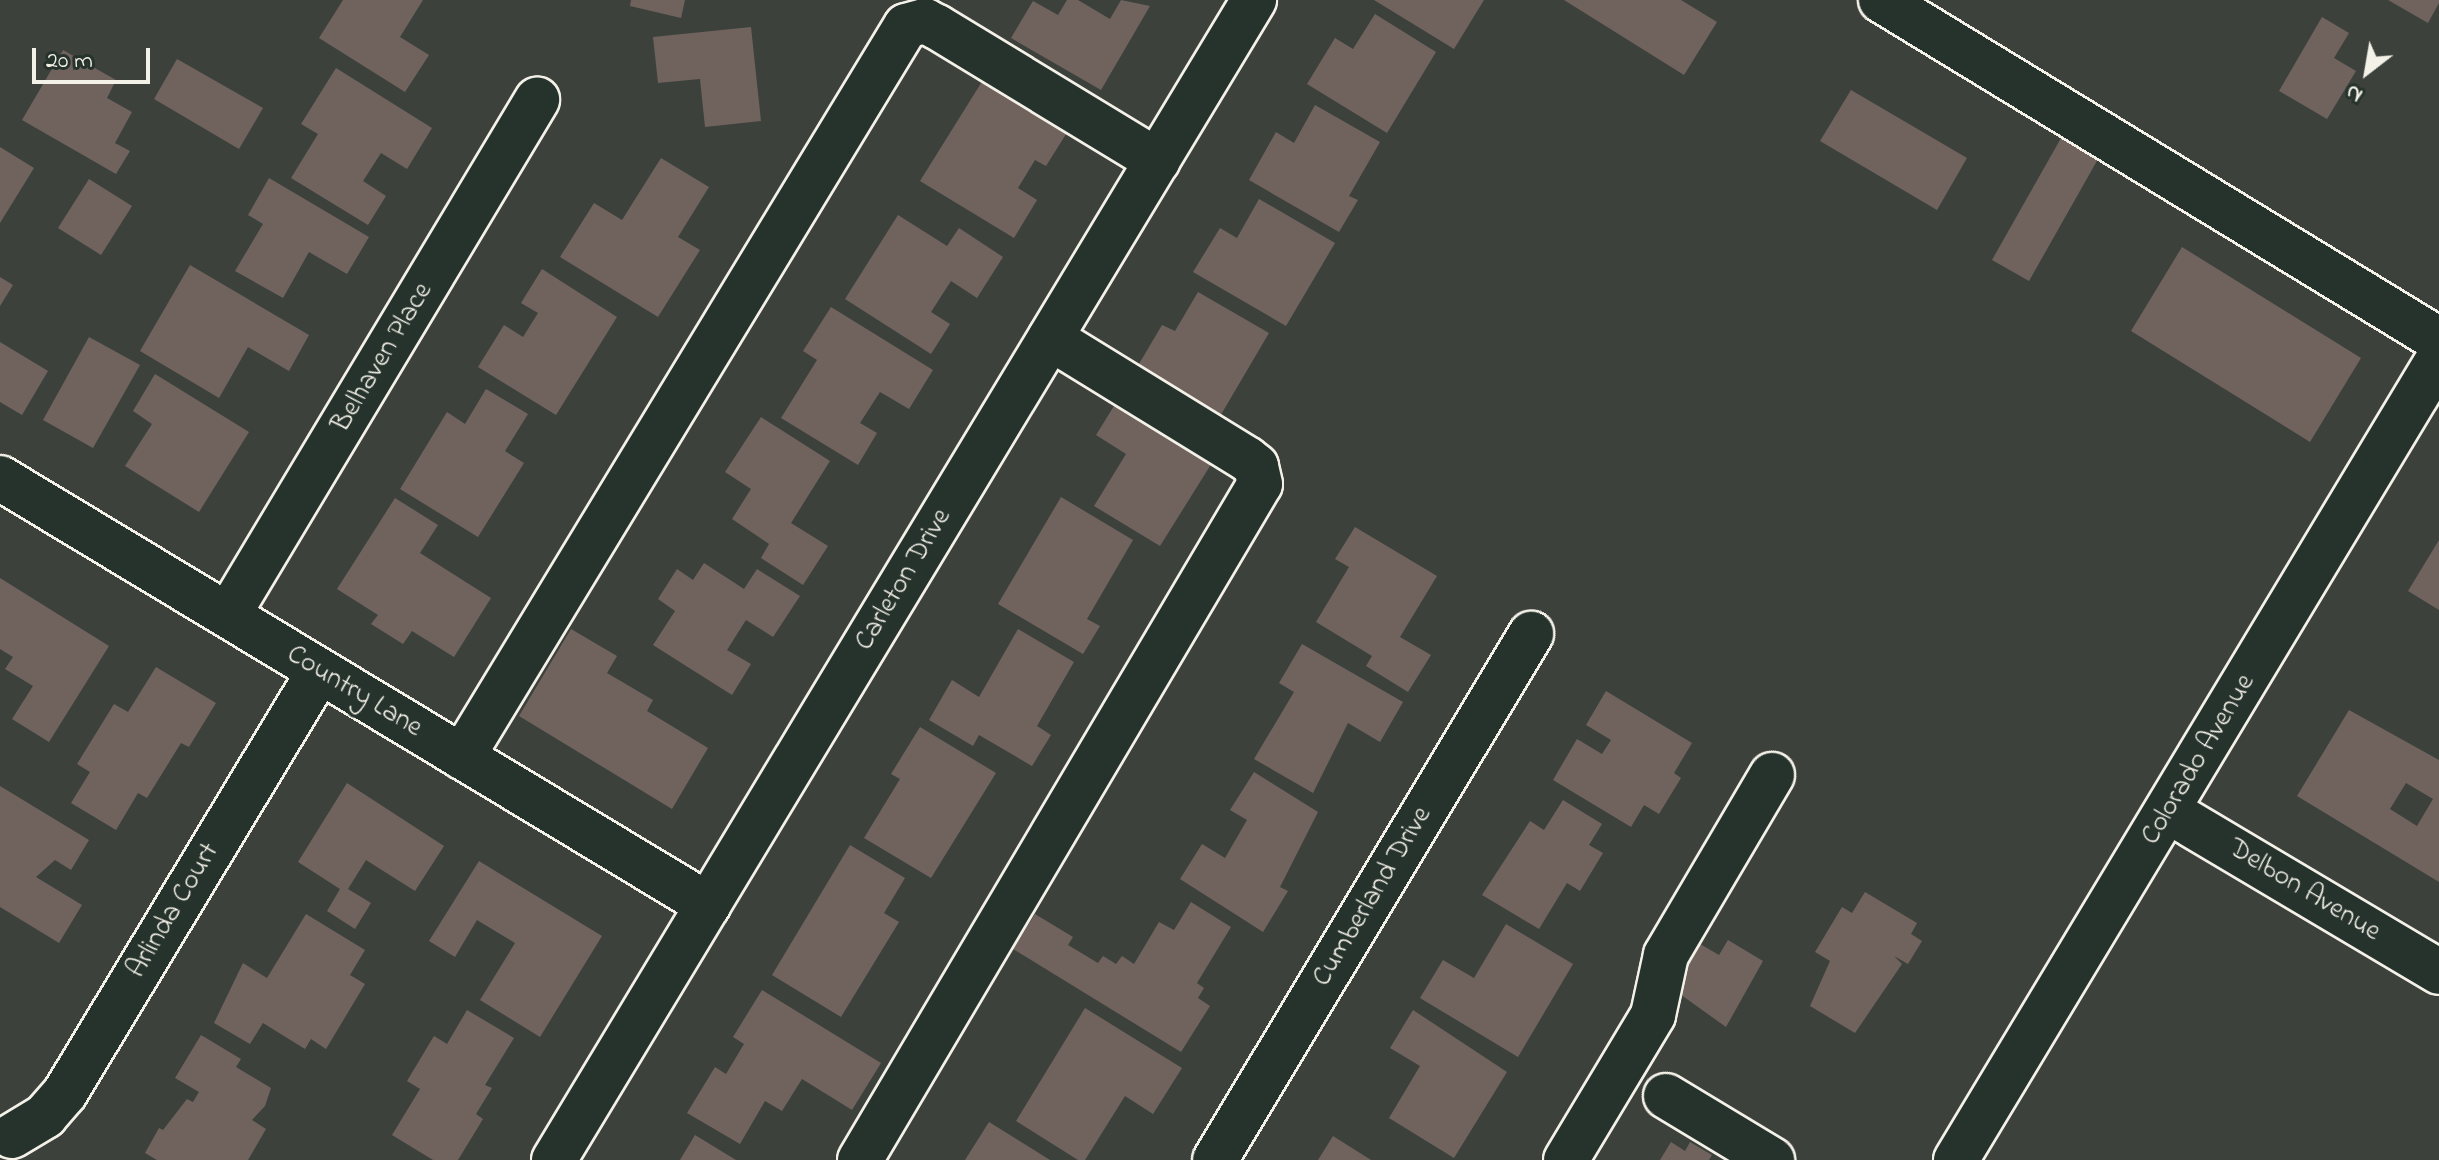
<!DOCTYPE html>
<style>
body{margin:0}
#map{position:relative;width:2439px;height:1160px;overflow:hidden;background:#3c413c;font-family:"Indie Flower",sans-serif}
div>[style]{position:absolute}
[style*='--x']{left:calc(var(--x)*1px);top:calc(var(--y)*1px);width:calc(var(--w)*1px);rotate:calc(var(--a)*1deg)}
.building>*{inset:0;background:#70635e}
.roads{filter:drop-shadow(2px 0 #f4f1e8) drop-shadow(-2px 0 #f4f1e8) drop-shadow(0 2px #f4f1e8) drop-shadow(0 -2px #f4f1e8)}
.minor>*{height:44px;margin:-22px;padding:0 22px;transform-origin:22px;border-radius:22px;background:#26332d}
span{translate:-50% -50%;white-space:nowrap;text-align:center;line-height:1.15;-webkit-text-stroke:7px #26332d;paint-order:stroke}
.street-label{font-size:28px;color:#f4f1e8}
.north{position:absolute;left:2327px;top:32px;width:80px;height:80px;-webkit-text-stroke:6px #26332d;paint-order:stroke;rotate:211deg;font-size:22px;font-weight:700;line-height:32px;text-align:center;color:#f4f1e8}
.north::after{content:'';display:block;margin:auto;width:28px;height:36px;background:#f4f1e8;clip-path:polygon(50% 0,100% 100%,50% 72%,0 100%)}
.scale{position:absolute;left:32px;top:48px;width:118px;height:36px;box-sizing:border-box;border:4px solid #f4f1e8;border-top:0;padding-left:10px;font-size:24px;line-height:28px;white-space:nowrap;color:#f4f1e8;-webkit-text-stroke:6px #26332d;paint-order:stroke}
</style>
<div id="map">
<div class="building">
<div style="clip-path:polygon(343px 0,423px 0,400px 37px,429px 55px,405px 92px,319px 38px)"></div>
<div style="clip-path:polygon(631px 0,685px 0,681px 18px,630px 6px)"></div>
<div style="clip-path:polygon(1067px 0,1078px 0,1110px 19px,1121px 0,1150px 6px,1101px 90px,1011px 38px,1033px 1px,1058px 15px)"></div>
<div style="clip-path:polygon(1374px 0,1484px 0,1454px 49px)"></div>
<div style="clip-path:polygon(1564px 0,1681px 0,1717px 22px,1684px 75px)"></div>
<div style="clip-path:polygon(2388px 0,2439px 0,2439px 3px,2428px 23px)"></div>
<div style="clip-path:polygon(1375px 14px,1436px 52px,1387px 133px,1307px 84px,1335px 38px,1353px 49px)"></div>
<div style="clip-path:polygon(2322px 17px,2349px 33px,2334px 58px,2356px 71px,2327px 119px,2279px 91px)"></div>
<div style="clip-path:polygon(751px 27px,761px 121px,705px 127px,700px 79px,658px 83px,653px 37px)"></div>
<div style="clip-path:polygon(63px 50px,116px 80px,107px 98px,132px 112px,115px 143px,130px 151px,116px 174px,22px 120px)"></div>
<div style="clip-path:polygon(177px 59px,263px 108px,239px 149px,154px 99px)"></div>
<div style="clip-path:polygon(336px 68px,432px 128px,407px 169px,381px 153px,363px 181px,386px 196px,368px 225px,291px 178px,318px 134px,301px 124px)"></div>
<div style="clip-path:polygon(983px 80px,1068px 131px,1046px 166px,1035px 160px,1018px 188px,1037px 200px,1014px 238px,920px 181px)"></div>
<div style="clip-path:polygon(1851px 90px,1967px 158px,1937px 210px,1820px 141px)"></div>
<div style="clip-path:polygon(1315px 105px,1380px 142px,1349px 196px,1358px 200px,1339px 232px,1249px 180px,1276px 132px,1294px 143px)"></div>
<div style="clip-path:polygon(2065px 131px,2102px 152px,2029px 281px,1992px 260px)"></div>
<div style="clip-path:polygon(0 147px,34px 168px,0 223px)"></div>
<div style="clip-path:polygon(661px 158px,709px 187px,678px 237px,700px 250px,658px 317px,560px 257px,594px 203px,622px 220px)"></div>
<div style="clip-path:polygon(269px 178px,369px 237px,347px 274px,309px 252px,283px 298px,235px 271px,263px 224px,248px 215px)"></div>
<div style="clip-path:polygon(89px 179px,132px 206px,101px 255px,58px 228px)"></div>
<div style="clip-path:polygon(1259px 199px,1335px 243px,1286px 326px,1193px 272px,1220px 228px,1237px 238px)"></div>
<div style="clip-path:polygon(898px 215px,947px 246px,959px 228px,1003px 257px,977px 298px,951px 281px,931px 312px,950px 324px,931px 354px,845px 299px)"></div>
<div style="clip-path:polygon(2182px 247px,2361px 358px,2310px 442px,2131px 331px)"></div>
<div style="clip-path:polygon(190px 265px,309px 335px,289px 371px,248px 347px,219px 398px,140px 351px)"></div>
<div style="clip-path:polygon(542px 269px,617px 317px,556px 415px,478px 367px,504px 325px,523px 337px,538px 313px,521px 303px)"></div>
<div style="clip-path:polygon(0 277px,13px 285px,0 306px)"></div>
<div style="clip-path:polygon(1198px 292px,1269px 333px,1219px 418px,1136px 369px,1162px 325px,1175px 331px)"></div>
<div style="clip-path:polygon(831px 307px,933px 370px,909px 409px,880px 392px,860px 423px,877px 433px,858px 465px,781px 418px,817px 360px,803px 351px)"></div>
<div style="clip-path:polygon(89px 337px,140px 365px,93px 448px,43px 420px)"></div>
<div style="clip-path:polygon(0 342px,48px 371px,22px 415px,0 402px)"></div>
<div style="clip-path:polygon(155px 374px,249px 432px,199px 512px,125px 466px,152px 424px,133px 411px)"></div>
<div style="clip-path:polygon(486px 389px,528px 414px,505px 451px,524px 463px,478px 537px,400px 489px,447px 412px,465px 424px)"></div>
<div style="clip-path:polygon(1119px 398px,1215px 458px,1160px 546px,1094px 506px,1126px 454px,1096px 435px)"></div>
<div style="clip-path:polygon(761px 417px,830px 461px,791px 523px,828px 546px,803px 585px,761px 558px,769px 544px,732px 519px,751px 489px,725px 472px)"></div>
<div style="clip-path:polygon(1061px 497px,1133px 540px,1087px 619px,1100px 626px,1083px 654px,998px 604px)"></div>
<div style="clip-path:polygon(395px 498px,438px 525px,420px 553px,491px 598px,454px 657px,412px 631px,403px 644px,371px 624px,378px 615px,337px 589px)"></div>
<div style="clip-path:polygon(1355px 527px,1437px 576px,1400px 637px,1431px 655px,1408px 692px,1366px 666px,1372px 656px,1316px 622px,1349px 567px,1335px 559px)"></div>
<div style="clip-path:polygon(2439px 540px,2439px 610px,2408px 591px)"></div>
<div style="clip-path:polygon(704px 563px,744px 589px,757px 569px,800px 596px,773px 637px,746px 620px,727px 650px,751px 664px,732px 695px,653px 645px,675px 611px,658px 599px,677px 569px,693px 580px)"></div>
<div style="clip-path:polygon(0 578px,109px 646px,49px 742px,12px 719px,33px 686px,5px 669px,13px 657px,0 649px)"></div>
<div style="clip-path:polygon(571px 629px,617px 656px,607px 673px,653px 700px,647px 711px,708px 748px,672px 809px,519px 716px)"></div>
<div style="clip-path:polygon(1018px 629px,1074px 662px,1037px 726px,1051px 735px,1032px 766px,979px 735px,973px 746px,929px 720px,952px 680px,979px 697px)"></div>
<div style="clip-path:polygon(1302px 644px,1403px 702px,1380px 742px,1348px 723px,1313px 793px,1254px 759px,1294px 692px,1279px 683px)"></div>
<div style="clip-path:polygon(156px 667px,216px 703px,189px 747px,181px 743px,147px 798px,138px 793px,116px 830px,71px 803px,90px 772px,77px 764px,114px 704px,128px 712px)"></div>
<div style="clip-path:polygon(1606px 691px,1692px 743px,1674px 773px,1681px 778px,1659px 814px,1644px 805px,1631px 827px,1553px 780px,1577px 739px,1602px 754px,1611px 740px,1586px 725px)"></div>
<div style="clip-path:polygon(evenodd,2349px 710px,2439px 760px,2439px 882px,2297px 796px,2349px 710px,2406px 783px,2433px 799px,2417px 826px,2390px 809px,2406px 783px)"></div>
<div style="clip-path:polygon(920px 727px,996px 773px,931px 878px,864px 838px,900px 779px,891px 774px)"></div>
<div style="clip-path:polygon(1254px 772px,1318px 812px,1280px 887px,1288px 891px,1263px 932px,1180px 879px,1202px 844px,1225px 858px,1247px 820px,1230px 810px)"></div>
<div style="clip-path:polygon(347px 783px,444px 846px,415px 891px,366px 860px,348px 889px,371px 903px,355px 929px,327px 911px,340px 889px,298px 862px)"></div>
<div style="clip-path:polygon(0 786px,89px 840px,71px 870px,55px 860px,36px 877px,82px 905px,59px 943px,0 907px)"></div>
<div style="clip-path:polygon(1563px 800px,1602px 824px,1589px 845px,1603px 853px,1580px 891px,1567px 883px,1539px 929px,1482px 895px,1530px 821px,1544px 830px)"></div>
<div style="clip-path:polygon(850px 845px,905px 878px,884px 913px,899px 922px,841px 1017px,772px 975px)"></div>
<div style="clip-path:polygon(479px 861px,602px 936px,540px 1037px,480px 1000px,515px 943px,477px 920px,455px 957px,429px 941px)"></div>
<div style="clip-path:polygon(1865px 892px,1917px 923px,1911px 934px,1922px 941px,1908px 964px,1894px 956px,1902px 964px,1855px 1033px,1810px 1006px,1830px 961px,1815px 952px,1842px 907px,1852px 913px)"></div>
<div style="clip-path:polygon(1191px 902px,1231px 927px,1197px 983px,1204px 988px,1198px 998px,1210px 1006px,1181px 1052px,1013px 949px,1035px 914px,1073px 937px,1068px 945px,1098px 963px,1103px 956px,1116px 964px,1122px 956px,1134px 964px,1159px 922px,1174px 930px)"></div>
<div style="clip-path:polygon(306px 914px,365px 950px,350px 975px,365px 984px,326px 1049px,311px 1039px,305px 1049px,263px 1023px,250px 1044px,214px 1023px,243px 963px,267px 978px)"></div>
<div style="clip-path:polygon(1506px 924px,1573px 964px,1518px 1057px,1420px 998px,1443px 960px,1474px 978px)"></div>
<div style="clip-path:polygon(1728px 940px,1763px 961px,1726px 1027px,1677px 992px,1681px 964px,1695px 941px,1719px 955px)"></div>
<div style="clip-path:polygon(762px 990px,881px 1063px,852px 1110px,802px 1079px,782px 1111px,765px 1101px,740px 1144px,687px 1113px,715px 1067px,726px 1074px,744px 1044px,733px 1037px)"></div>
<div style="clip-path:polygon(1085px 1008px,1182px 1068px,1153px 1114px,1125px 1096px,1085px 1160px,1078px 1160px,1016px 1121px)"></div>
<div style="clip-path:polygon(467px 1010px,514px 1038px,485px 1085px,492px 1088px,476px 1114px,483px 1119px,458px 1160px,433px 1160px,392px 1135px,420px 1089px,407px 1081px,434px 1036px,447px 1044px)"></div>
<div style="clip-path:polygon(1413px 1010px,1507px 1072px,1454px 1158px,1389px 1118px,1420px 1066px,1390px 1048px)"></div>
<div style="clip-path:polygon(201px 1035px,241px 1059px,236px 1067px,271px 1088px,265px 1106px,252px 1120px,266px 1129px,248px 1160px,157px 1160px,145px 1153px,159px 1128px,163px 1130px,187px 1099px,193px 1102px,199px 1092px,175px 1078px)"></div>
<div style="clip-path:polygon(989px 1122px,1050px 1160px,965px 1160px)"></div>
<div style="clip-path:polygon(695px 1135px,736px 1160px,680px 1160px)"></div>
<div style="clip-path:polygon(1333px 1136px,1371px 1160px,1318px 1160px)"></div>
<div style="clip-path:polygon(1671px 1142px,1685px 1151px,1690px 1142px,1712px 1155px,1709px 1160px,1660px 1160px)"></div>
</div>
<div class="roads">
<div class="minor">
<div style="--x:1881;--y:0;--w:653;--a:31.35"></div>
<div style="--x:0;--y:478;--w:827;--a:31.09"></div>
<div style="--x:228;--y:615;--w:601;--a:-59.04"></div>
<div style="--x:462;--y:757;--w:855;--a:-58.73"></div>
<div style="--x:906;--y:26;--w:20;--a:-15"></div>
<div style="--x:925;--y:21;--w:13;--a:27"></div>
<div style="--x:937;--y:27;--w:258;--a:31.3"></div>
<div style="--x:2170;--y:812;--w:313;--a:30.7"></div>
<div style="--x:1666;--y:1096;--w:124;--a:31.1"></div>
<div style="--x:12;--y:1136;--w:39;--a:-31"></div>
<div style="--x:45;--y:1116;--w:30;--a:-49"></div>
<div style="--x:65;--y:1093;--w:493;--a:-58.9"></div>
<div style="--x:554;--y:1160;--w:1355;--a:-58.89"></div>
<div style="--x:860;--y:1160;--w:785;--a:-59.39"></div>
<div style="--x:1260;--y:484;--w:18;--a:-103"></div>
<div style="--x:1256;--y:466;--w:11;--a:-142"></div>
<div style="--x:1247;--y:459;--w:231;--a:-148.4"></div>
<div style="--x:1215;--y:1160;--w:614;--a:-59"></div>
<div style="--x:1566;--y:1160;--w:169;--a:-59"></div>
<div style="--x:1653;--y:1015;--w:61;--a:-77.8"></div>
<div style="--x:1666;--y:955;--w:209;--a:-59.5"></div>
<div style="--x:1956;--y:1160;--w:936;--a:-58.94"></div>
</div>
</div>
<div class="street-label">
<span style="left:383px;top:358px;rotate:-59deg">Belhaven Place</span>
<span style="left:904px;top:580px;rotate:-59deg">Carleton Drive</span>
<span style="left:354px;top:692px;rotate:31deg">Country Lane</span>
<span style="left:2199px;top:760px;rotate:-59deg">Colorado Avenue</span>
<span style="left:2304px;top:891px;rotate:31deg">Delbon Avenue</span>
<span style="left:1373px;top:897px;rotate:-59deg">Cumberland Drive</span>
<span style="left:174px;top:911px;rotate:-59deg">Arlinda Court</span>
</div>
<div class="north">N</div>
<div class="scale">20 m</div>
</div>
